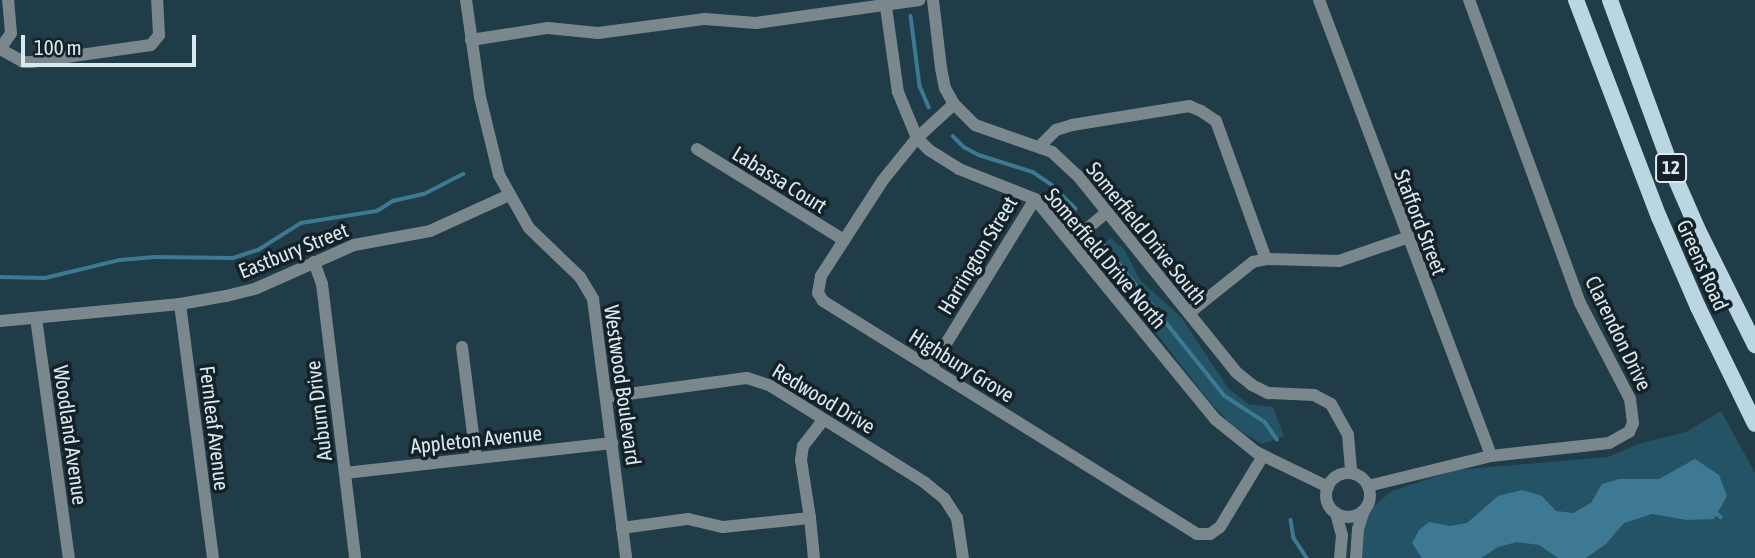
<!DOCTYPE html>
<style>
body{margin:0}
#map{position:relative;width:1755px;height:558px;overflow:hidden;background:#1f3c48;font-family:"Asap Condensed",sans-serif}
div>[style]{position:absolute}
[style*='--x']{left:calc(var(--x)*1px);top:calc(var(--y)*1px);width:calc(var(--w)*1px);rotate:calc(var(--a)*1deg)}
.green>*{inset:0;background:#245366}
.water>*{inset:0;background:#3d7992}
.stream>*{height:3.5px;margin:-1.75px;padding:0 1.75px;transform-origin:1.75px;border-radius:1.75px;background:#3d7992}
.minor>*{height:12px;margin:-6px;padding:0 6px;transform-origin:6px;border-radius:6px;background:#7a878d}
.minor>.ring{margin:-6px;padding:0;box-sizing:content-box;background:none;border:12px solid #7a878d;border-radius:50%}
.major>*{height:16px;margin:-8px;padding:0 8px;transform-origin:8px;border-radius:8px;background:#bbd6e3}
span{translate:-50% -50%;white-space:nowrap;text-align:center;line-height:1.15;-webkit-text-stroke:7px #152126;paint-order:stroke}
.shield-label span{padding:2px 5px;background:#152126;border:2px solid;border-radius:5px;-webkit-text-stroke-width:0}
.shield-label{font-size:19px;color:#d9e9f1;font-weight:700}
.street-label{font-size:21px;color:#d9e9f1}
.scale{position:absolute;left:21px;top:35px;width:175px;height:32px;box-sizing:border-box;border:4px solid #d9e9f1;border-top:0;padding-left:9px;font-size:21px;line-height:24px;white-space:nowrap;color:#d9e9f1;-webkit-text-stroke:5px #152126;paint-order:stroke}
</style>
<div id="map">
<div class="green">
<div style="clip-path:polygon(1110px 238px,1124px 249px,1140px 280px,1181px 317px,1228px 388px,1248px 404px,1273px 407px,1284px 436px,1262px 444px,1233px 426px,1209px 401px,1133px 303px,1126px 286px,1105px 268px,1098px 250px)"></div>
<div style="clip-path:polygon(1721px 411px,1755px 473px,1755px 558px,1360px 558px,1362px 534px,1370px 509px,1392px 491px,1456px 470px,1608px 457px,1638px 444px,1686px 432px)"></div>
</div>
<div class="water">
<div style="clip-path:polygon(1695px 459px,1719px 475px,1727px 496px,1714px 519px,1687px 520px,1652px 514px,1624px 523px,1606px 544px,1586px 558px,1558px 558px,1539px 545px,1517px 542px,1498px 547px,1481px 558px,1422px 558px,1412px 543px,1419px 530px,1429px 522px,1450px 526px,1467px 523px,1498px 496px,1522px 490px,1542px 496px,1556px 511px,1573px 513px,1591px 503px,1602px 484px,1619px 479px,1659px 479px)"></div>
</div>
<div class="stream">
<div style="--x:911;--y:16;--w:71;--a:82.7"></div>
<div style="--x:920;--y:86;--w:23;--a:67"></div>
<div style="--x:953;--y:136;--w:16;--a:45"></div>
<div style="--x:964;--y:147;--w:17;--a:28"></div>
<div style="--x:979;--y:155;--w:57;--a:17.5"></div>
<div style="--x:1033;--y:172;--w:22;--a:34"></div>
<div style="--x:1051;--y:184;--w:35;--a:45"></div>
<div style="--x:1104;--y:245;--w:193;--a:51.3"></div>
<div style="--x:1225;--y:396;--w:48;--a:33"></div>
<div style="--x:1265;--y:422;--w:21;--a:55"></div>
<div style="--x:0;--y:277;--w:45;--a:1.3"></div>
<div style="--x:45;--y:278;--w:77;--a:-13.5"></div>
<div style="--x:120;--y:260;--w:35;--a:-5"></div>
<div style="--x:155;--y:257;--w:78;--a:0.7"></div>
<div style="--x:233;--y:258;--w:26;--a:-18"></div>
<div style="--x:258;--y:250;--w:51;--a:-32.1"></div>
<div style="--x:301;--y:223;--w:77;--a:-9"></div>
<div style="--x:377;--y:211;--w:19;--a:-32"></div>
<div style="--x:393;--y:201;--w:32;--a:-13"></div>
<div style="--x:424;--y:194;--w:44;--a:-27.1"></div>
<div style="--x:1714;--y:511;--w:9;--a:41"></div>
<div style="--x:1291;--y:520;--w:18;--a:81"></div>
<div style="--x:1294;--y:538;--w:24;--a:57"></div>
</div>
<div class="minor">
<div style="--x:466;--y:0;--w:98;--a:81.8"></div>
<div style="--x:480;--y:97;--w:80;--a:76.3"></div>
<div style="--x:499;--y:175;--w:61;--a:60.5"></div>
<div style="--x:529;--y:228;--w:71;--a:43.9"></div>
<div style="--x:580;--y:277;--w:26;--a:59"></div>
<div style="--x:593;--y:299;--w:261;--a:82.7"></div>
<div style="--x:885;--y:0;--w:93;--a:82"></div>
<div style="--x:898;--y:92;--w:50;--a:67.6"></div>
<div style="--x:917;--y:138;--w:17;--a:45"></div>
<div style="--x:929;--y:150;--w:36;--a:32"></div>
<div style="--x:959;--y:169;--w:82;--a:21.5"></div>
<div style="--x:1035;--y:199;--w:284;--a:50.7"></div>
<div style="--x:1215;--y:419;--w:53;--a:38.8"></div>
<div style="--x:1256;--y:452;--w:80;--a:25.9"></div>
<div style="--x:933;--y:0;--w:68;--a:83.3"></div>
<div style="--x:941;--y:68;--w:20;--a:79"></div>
<div style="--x:945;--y:88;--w:18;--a:61"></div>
<div style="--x:954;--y:104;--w:30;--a:45"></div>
<div style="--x:975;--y:125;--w:82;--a:19.3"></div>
<div style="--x:1052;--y:152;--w:35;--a:43"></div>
<div style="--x:1078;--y:176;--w:252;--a:51.1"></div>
<div style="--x:1236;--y:372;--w:21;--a:39"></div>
<div style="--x:1252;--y:385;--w:18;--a:27"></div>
<div style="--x:1268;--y:393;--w:46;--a:2.5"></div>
<div style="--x:1314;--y:395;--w:19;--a:28"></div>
<div style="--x:1331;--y:404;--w:35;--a:61"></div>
<div style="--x:1348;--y:435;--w:38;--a:85"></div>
<div style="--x:1319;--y:0;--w:487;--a:69.3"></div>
<div style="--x:471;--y:40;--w:78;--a:-8.9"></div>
<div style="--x:548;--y:28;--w:50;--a:5.7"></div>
<div style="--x:598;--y:33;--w:108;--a:-7.5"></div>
<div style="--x:705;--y:19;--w:51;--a:4.5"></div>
<div style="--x:756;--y:23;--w:165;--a:-8"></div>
<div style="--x:0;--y:49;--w:26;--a:29"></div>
<div style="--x:23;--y:62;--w:8;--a:0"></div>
<div style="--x:31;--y:62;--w:121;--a:-8.1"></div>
<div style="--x:151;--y:45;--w:13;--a:-51"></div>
<div style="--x:159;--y:35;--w:35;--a:-93"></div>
<div style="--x:0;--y:49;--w:19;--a:-55"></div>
<div style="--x:11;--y:33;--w:33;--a:-95"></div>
<div style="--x:954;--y:104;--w:50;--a:137.4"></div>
<div style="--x:917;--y:138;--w:54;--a:129"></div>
<div style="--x:883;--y:180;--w:114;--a:122.9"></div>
<div style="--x:821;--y:276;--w:17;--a:100"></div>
<div style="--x:818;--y:293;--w:9;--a:58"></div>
<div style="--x:823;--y:301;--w:441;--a:31.9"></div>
<div style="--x:1197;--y:534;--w:13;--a:0"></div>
<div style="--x:1210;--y:534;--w:12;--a:-35"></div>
<div style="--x:1220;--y:527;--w:83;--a:-58.8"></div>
<div style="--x:1040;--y:146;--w:23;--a:-45"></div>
<div style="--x:1056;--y:130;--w:17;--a:-17"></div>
<div style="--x:1072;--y:125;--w:119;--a:-9.2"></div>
<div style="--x:1189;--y:106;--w:13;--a:23"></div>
<div style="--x:1201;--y:111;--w:18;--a:34"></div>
<div style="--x:1216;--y:121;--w:147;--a:70.1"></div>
<div style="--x:697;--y:149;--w:173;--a:31.8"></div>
<div style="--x:1071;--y:242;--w:47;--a:-39.8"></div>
<div style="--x:314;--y:262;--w:23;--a:70"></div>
<div style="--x:322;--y:284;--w:276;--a:83.1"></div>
<div style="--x:180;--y:304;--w:256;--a:82.6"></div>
<div style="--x:1189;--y:313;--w:82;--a:-38.6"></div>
<div style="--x:1253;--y:262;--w:13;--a:-13"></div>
<div style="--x:1266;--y:259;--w:73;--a:1.6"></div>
<div style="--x:1339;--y:261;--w:71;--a:-18.9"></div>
<div style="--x:36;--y:318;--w:242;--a:82.2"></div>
<div style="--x:0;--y:321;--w:181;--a:-5.4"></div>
<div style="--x:180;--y:304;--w:47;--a:-9.9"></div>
<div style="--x:226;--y:296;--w:32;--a:-14"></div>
<div style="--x:257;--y:288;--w:106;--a:-23.9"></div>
<div style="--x:354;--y:245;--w:77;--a:-10.4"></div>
<div style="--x:430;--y:231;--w:87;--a:-24.5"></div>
<div style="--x:462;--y:347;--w:112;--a:82.8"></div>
<div style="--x:931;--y:368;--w:198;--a:-58.4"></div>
<div style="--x:606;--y:397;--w:142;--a:-7.7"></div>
<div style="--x:747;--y:378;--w:23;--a:18"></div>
<div style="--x:769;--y:385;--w:183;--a:32"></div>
<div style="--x:924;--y:482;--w:26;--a:39"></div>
<div style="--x:944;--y:498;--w:24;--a:57"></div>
<div style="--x:957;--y:518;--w:40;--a:81.5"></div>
<div style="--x:345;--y:473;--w:269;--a:-6.4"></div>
<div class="ring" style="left:1326px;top:473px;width:32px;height:32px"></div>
<div style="--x:1368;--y:486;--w:127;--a:-13.7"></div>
<div style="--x:1491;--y:456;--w:119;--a:-6.3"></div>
<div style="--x:1609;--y:443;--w:23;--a:-29"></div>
<div style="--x:1629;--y:432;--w:10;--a:-66"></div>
<div style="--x:1633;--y:423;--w:24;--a:-97"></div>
<div style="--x:1630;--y:399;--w:108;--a:-117.5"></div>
<div style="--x:1580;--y:303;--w:323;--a:-110.1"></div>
<div style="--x:1336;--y:513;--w:23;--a:75"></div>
<div style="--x:1342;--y:535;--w:23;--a:95"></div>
<div style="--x:810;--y:518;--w:59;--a:-98.8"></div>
<div style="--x:801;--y:460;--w:14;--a:-82"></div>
<div style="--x:803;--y:446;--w:33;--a:-52"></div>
<div style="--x:622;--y:528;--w:67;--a:-7.8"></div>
<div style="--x:688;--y:519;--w:36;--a:13"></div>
<div style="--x:723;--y:527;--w:87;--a:-5.9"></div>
<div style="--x:810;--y:518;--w:40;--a:84.3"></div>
<div style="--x:1356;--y:558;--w:29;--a:-86"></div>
<div style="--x:1358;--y:529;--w:20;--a:-72"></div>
</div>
<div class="major">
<div style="--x:1576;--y:0;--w:232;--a:69.1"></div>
<div style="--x:1659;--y:217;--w:98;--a:66.6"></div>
<div style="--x:1698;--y:307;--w:130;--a:64"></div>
<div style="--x:1610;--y:0;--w:186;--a:69.9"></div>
<div style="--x:1674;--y:175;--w:58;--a:66.5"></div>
<div style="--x:1697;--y:228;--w:131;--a:63.6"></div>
</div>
<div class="shield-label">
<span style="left:1671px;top:168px">12</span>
</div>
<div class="street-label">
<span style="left:780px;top:179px;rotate:32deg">Labassa Court</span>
<span style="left:1421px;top:222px;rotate:69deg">Stafford Street</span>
<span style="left:1147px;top:233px;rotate:51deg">Somerfield Drive South</span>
<span style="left:293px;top:250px;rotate:-22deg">Eastbury Street</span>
<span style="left:977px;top:255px;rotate:-59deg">Harrington Street</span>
<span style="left:1106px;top:258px;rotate:50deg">Somerfield Drive North</span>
<span style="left:1703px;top:265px;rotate:66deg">Greens Road</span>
<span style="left:1619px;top:333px;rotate:64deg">Clarendon Drive</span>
<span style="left:962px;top:365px;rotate:32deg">Highbury Grove</span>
<span style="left:623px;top:385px;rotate:82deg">Westwood Boulevard</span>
<span style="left:824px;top:398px;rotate:31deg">Redwood Drive</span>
<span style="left:318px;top:411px;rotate:-97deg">Auburn Drive</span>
<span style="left:215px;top:428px;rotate:83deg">Fernleaf Avenue</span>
<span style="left:71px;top:435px;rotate:82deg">Woodland Avenue</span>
<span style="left:476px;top:439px;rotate:-6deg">Appleton Avenue</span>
</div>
<div class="scale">100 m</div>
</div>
